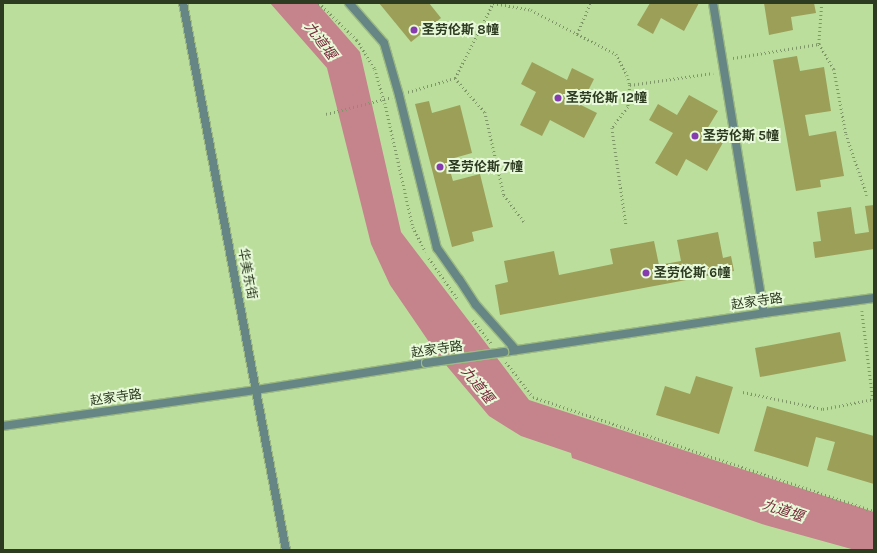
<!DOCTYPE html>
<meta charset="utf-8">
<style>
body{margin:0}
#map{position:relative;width:877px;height:553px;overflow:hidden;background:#bbde9d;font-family:Karla,"Noto Sans SC",sans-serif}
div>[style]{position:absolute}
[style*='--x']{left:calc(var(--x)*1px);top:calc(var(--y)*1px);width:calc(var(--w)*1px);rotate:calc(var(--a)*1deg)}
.water>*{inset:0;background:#c5838c}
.building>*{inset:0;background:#9c9f58}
.path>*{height:2.5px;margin-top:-1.25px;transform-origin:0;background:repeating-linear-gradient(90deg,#7d9767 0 1px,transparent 0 4px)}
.roads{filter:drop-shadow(1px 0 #9cba82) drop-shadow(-1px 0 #9cba82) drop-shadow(0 1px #9cba82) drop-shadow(0 -1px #9cba82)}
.minor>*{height:8px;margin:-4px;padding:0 4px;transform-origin:4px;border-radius:4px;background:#658684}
.tertiary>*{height:8px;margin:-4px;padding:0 4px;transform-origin:4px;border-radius:4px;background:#658684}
.path-bridge>*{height:2.5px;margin-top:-1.25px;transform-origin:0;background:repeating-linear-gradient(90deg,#7d9767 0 1px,transparent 0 4px)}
.bridges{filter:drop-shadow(1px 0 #9cba82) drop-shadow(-1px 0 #9cba82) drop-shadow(0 1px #9cba82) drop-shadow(0 -1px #9cba82)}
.tertiary-bridge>*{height:8px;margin:-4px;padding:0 4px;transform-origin:4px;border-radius:4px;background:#658684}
.dots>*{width:11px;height:11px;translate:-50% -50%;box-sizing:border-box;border:2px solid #e7f9d8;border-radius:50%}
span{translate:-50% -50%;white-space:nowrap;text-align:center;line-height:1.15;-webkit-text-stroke:4px #e7f9d8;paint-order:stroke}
.poi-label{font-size:13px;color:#2d3b21;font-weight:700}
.left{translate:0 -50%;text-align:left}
.street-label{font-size:13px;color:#2d3b21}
.water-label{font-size:14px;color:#782839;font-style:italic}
.frame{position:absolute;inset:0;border:4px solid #2d3b21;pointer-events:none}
</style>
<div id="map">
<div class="water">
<div style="clip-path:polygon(270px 3px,317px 3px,360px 52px,401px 232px,529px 400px,874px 512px,874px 550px,855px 550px,765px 525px,572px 458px,571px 453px,521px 436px,489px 416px,440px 358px,390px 285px,371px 244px,327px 68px)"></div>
</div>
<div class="building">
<div style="clip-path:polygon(379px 3px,429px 3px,441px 18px,411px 42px)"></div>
<div style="clip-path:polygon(650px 3px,699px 3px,684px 31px,661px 18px,653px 34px,637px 25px)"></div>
<div style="clip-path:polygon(764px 3px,814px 3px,816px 13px,791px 17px,793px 30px,769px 35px)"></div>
<div style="clip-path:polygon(797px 56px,800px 71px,824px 67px,831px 111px,805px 115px,809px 136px,836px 131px,844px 176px,820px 180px,821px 187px,796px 191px,773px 60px)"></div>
<div style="clip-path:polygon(532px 62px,567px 80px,572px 68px,594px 79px,581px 105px,597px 113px,584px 138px,550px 120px,542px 136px,520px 125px,536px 92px,521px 84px)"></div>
<div style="clip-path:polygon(689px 95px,718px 111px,707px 129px,725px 139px,707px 171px,686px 159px,677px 176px,655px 163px,673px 133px,649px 120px,658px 104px,677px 115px)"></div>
<div style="clip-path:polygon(429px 101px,432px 113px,460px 105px,472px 153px,447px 160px,453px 181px,480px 174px,493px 227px,472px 232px,474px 241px,452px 247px,415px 104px)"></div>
<div style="clip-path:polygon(874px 205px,874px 249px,815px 258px,813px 242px,821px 241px,817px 212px,851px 207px,855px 234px,869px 232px,865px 206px)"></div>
<div style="clip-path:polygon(718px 232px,723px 258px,731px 256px,734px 271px,500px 315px,495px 285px,508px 282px,504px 261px,554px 251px,559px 275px,613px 264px,610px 249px,654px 241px,659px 265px,681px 261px,677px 240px)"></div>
<div style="clip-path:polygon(840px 332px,846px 361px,760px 377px,755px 348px)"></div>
<div style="clip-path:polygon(696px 376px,733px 387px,719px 434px,656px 415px,665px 386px,690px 394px)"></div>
<div style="clip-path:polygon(767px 406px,874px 436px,874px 484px,827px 470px,835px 442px,816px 437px,808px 467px,754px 451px)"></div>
</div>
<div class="path">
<div style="--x:319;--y:3;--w:53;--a:44.2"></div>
<div style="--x:357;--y:40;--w:34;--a:58"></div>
<div style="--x:375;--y:69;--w:35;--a:74"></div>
<div style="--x:385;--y:103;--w:127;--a:77.3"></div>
<div style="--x:413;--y:227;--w:28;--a:63"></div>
<div style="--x:493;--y:3;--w:39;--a:10"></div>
<div style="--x:531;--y:10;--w:96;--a:27.4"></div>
<div style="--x:616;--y:54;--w:24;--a:62"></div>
<div style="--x:627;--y:75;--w:10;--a:73"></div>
<div style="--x:630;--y:85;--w:22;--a:95"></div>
<div style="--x:628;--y:107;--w:26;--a:127"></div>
<div style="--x:612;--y:128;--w:97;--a:81.7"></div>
<div style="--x:822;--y:3;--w:41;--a:94.2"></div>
<div style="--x:819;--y:44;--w:29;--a:59"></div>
<div style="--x:834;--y:69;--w:66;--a:79.5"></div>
<div style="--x:846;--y:134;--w:65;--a:71"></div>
<div style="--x:577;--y:34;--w:34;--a:-67"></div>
<div style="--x:733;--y:58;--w:87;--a:-9.2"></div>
<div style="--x:455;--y:78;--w:45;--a:48.6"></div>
<div style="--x:485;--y:112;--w:85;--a:77.1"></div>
<div style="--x:504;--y:195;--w:35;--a:53"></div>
<div style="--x:630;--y:85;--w:84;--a:-8.2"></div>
<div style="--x:408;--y:92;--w:49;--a:-16.6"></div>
<div style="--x:455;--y:78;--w:84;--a:-63.1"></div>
<div style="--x:429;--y:258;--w:49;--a:55"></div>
<div style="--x:862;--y:311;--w:89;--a:82.9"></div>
<div style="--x:473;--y:320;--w:31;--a:52"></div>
<div style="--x:506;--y:362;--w:44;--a:52.4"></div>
<div style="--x:533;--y:397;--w:360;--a:18.5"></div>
<div style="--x:743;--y:392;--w:82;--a:12"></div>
<div style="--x:823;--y:409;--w:52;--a:-11.1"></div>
</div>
<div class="roads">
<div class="minor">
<div style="--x:349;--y:3;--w:53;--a:48.8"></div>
<div style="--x:384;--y:43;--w:54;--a:73.9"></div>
<div style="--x:399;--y:95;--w:158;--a:76.1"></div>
<div style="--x:437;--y:248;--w:38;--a:55"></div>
<div style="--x:459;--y:279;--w:31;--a:57"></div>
<div style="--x:476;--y:305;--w:60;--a:48.4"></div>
<div style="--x:713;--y:3;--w:314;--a:80.7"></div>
</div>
<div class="tertiary">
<div style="--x:183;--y:3;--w:557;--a:79.34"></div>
<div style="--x:504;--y:352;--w:263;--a:-8.5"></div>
<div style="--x:764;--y:313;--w:111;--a:-7.8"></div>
<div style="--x:3;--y:426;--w:256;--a:-8.1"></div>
<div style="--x:256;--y:390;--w:172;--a:-9"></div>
</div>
</div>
<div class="path-bridge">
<div style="--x:326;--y:114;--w:68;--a:-14.4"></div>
</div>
<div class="bridges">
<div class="tertiary-bridge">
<div style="--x:426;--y:363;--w:79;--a:-8"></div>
</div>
</div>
<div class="dots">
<div style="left:414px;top:30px;background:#863cae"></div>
<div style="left:558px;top:98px;background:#863cae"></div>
<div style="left:695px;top:136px;background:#863cae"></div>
<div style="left:440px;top:167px;background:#863cae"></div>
<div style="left:646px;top:273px;background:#863cae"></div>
</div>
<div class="poi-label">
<span class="left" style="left:422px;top:30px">圣劳伦斯 8幢</span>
<span class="left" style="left:566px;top:98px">圣劳伦斯 12幢</span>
<span class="left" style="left:703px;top:136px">圣劳伦斯 5幢</span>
<span class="left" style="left:448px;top:167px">圣劳伦斯 7幢</span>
<span class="left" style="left:654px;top:273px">圣劳伦斯 6幢</span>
</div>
<div class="street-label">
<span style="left:247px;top:274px;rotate:79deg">华美东街</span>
<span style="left:757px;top:302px;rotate:-8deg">赵家寺路</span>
<span style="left:437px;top:350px;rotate:-8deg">赵家寺路</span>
<span style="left:116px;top:398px;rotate:-8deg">赵家寺路</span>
</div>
<div class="water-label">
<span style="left:320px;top:41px;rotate:53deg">九道堰</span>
<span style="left:477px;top:385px;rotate:51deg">九道堰</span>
<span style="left:783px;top:511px;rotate:18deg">九道堰</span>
</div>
<div class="frame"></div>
</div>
